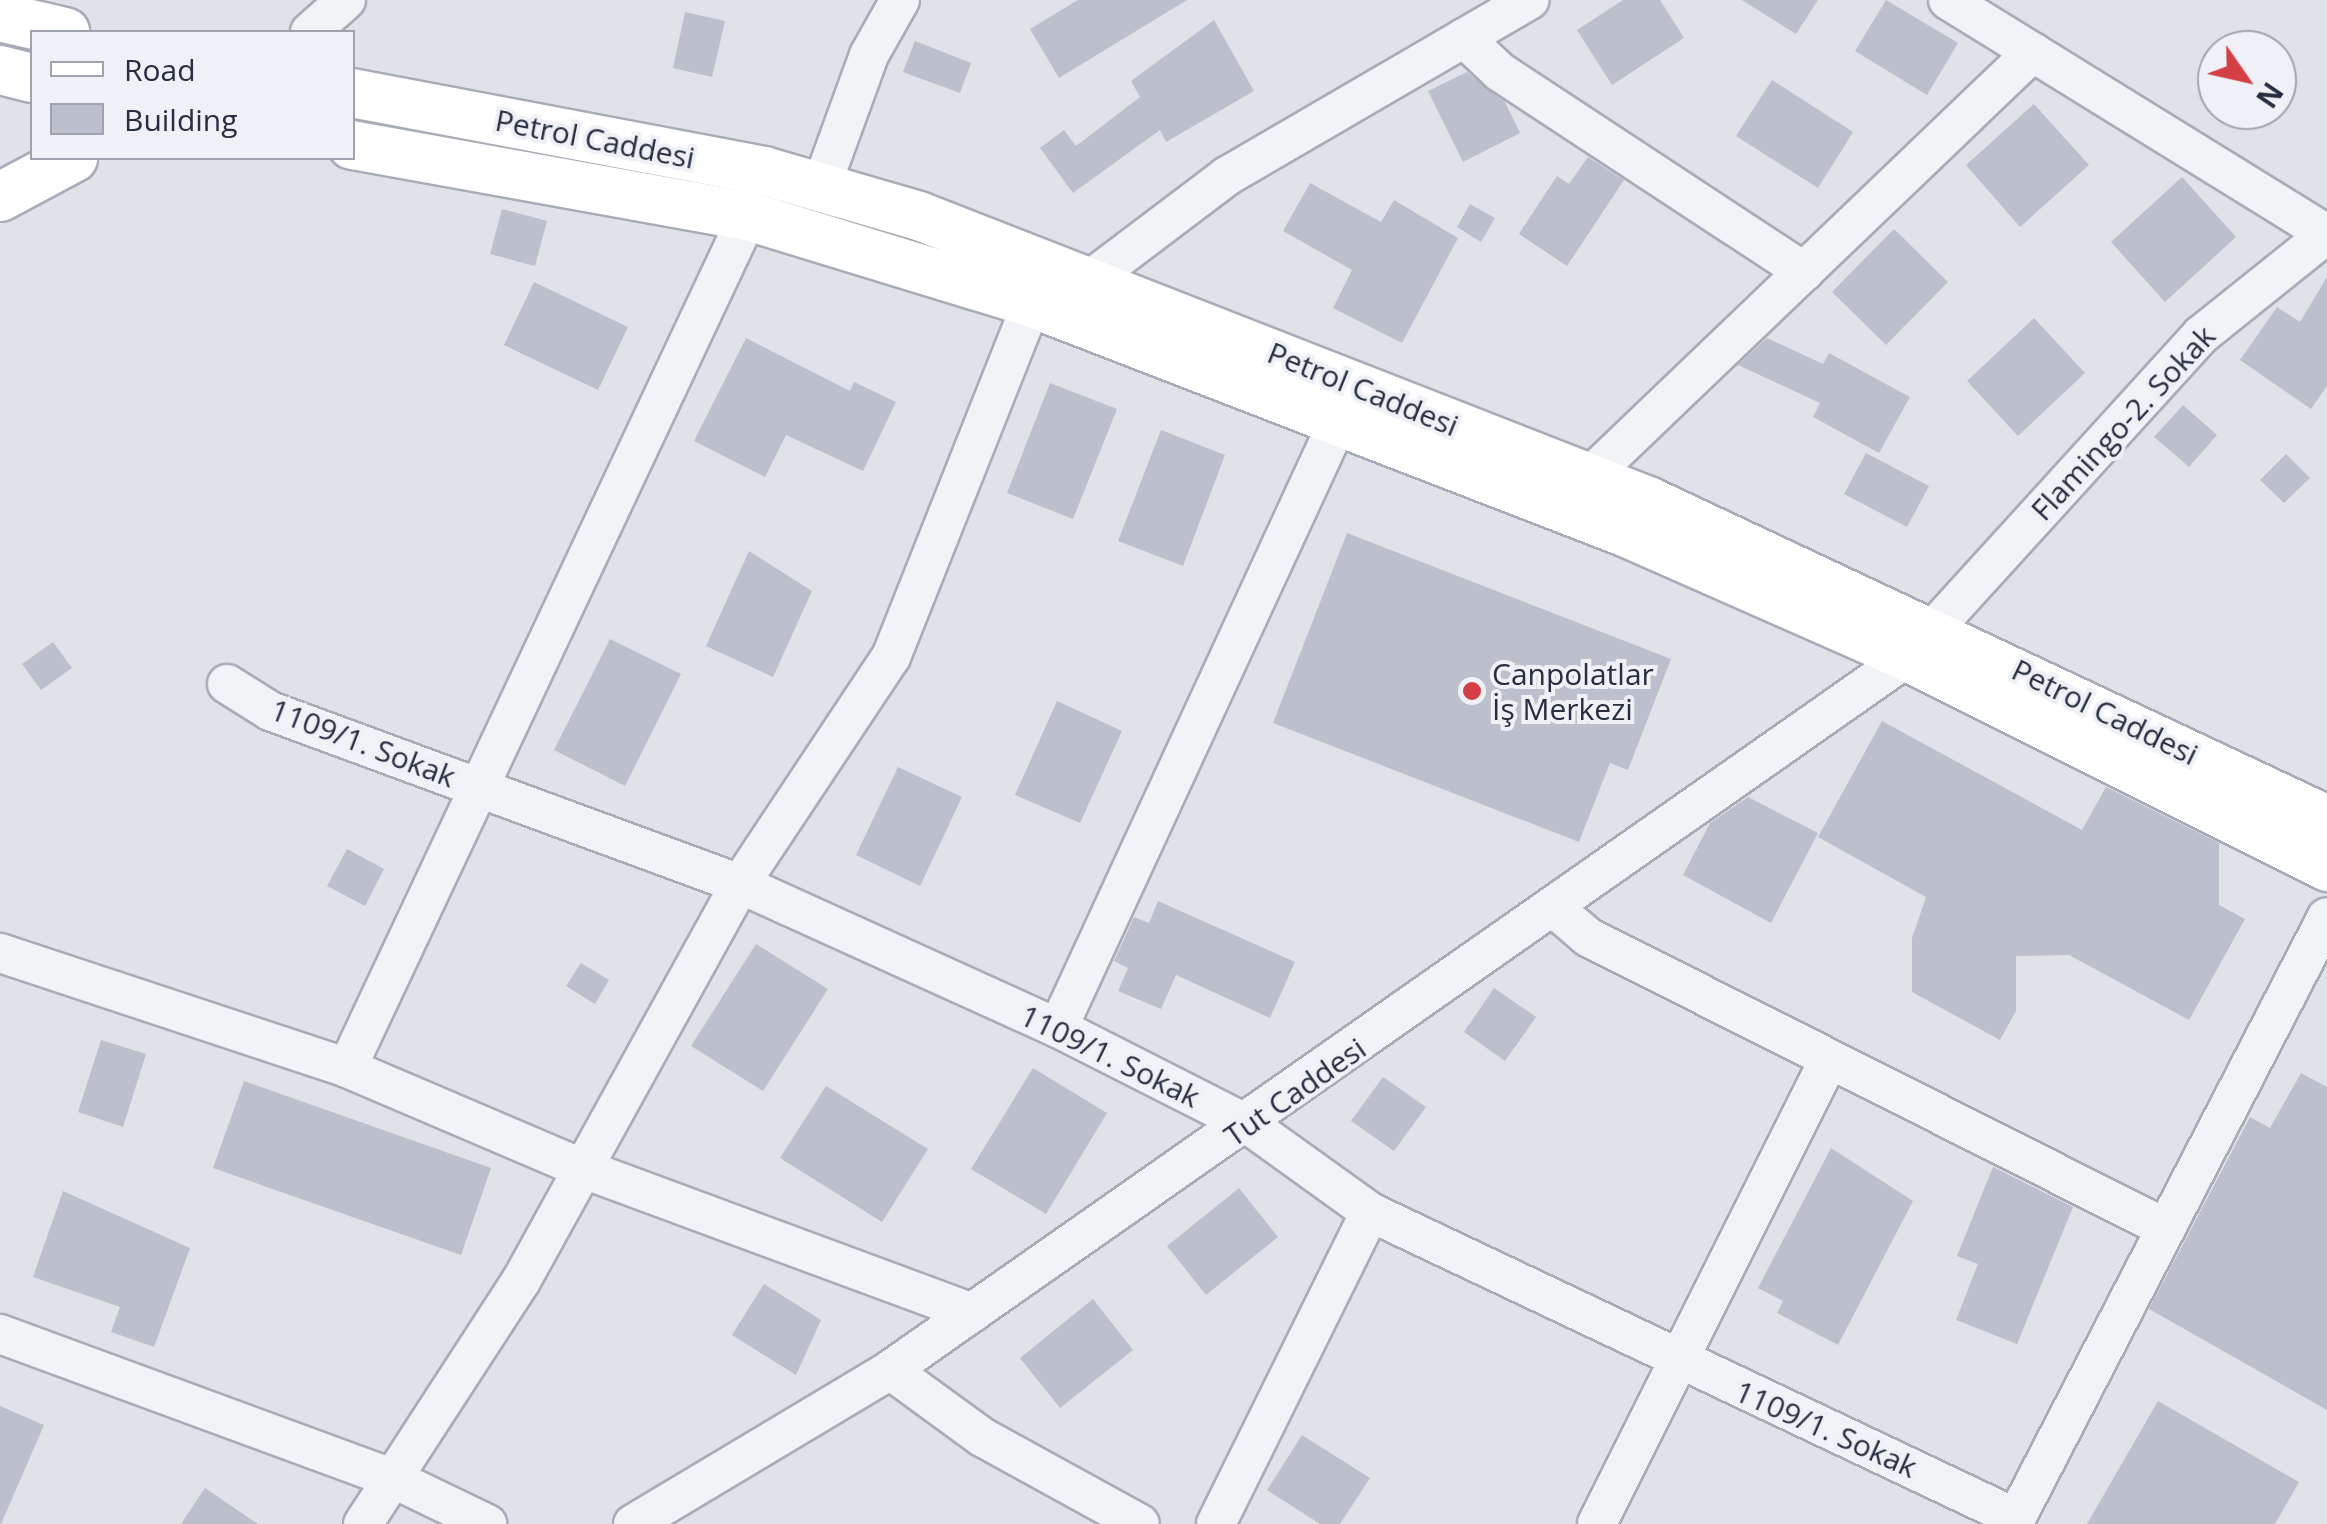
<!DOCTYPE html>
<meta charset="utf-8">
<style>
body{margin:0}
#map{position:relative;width:2327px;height:1524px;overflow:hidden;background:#dfe2e9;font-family:"Open Sans",sans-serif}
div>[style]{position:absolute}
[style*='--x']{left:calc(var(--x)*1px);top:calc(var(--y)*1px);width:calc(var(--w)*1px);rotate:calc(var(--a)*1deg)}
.building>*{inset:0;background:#bcc0cc}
.roads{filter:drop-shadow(2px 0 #a8acb7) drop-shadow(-2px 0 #a8acb7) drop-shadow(0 2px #a8acb7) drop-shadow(0 -2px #a8acb7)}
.minor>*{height:38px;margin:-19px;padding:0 19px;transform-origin:19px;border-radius:19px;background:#f2f3f7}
.major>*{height:48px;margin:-24px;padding:0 24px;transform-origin:24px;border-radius:24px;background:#fff}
.dots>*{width:28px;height:28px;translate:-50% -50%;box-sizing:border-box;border:5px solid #eff1f6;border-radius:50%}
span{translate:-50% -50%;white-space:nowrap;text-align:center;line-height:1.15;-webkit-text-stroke:8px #eff1f6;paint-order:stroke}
.street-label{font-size:30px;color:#272e41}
.poi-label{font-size:30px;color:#272e41}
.left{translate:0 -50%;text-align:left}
.legend{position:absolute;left:30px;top:30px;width:325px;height:130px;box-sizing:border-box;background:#eff1f6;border:2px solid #9fa3ae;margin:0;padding:12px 18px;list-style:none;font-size:30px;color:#272e41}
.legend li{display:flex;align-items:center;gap:20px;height:50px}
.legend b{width:50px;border:2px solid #9fa3ae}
.north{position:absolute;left:2197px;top:30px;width:100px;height:100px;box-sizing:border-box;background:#eff1f6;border:2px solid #9fa3ae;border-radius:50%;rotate:124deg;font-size:28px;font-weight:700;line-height:40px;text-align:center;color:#272e41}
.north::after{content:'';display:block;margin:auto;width:35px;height:45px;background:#d33f44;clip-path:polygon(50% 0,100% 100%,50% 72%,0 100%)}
</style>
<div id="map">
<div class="building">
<div style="clip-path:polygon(1078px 0,1187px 0,1059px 78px,1030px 29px)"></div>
<div style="clip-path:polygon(1623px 0,1660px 0,1684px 38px,1612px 85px,1577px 30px)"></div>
<div style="clip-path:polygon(1742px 0,1818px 0,1796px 34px)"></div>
<div style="clip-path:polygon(1886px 0,1958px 43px,1927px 95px,1855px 51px)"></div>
<div style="clip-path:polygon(685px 12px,725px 21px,712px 77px,673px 68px)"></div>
<div style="clip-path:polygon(1214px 20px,1254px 91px,1166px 142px,1160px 130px,1073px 193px,1040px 148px,1064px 130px,1076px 146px,1140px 97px,1131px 81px)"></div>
<div style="clip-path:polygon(915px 41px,971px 63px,960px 93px,903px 72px)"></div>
<div style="clip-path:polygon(1467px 72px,1505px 102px,1520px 133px,1463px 162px,1428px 91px)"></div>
<div style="clip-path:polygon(1772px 80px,1853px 132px,1818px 188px,1736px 136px)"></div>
<div style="clip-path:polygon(2034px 104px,2089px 165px,2020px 227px,1966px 165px)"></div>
<div style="clip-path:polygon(1588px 157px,1624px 180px,1567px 266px,1519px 234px,1557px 176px,1569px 184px)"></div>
<div style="clip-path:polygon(2182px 177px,2236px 237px,2165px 302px,2111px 242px)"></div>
<div style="clip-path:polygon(1310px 183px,1381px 222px,1394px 200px,1458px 238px,1402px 343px,1333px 308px,1352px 270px,1283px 231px)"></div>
<div style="clip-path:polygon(1470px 204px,1495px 218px,1481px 242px,1457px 227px)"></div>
<div style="clip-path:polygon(502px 209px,547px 221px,535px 266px,490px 254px)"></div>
<div style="clip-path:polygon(1894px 229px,1948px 282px,1886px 345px,1832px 292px)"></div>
<div style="clip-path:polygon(2327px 277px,2327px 386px,2311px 409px,2240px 360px,2277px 307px,2300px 322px)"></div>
<div style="clip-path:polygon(534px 282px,628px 327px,598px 390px,504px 345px)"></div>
<div style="clip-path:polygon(2034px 318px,2085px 373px,2018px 436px,1967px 381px)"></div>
<div style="clip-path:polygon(746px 338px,850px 391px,854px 382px,896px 402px,863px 471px,786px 435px,765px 477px,694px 441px)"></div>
<div style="clip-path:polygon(1767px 338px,1823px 364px,1829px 353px,1910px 397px,1879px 453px,1813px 417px,1820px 403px,1738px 365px)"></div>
<div style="clip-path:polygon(1050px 383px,1117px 409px,1073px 519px,1007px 493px)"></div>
<div style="clip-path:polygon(2183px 405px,2217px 435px,2189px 467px,2154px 437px)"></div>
<div style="clip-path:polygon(1161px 430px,1225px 455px,1183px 566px,1118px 541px)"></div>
<div style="clip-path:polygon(1866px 453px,1929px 486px,1907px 527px,1844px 494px)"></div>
<div style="clip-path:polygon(2286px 454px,2310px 478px,2284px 503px,2260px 480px)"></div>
<div style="clip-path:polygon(1347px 533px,1671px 659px,1628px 770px,1610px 763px,1579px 842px,1273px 723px)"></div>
<div style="clip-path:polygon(749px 551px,812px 591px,773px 677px,706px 646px)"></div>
<div style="clip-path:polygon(610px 639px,681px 674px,625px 786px,554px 750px)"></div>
<div style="clip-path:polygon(53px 642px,72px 668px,41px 690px,22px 664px)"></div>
<div style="clip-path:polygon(1057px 701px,1122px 731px,1080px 823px,1015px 795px)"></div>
<div style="clip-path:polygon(1882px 721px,2082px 830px,2106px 787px,2219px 843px,2219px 905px,2245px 919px,2189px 1020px,2069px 955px,2016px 956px,2016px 1011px,2000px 1040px,1912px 992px,1912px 938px,1926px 897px,1818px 837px)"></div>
<div style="clip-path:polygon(898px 767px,962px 797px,920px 886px,856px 855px)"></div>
<div style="clip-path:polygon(1748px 797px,1818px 833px,1771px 923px,1683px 875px,1710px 823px)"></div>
<div style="clip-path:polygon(347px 849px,384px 869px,365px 906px,327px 886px)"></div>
<div style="clip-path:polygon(1158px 901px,1295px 962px,1270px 1018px,1176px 975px,1161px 1009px,1118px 991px,1128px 968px,1114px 961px,1134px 917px,1149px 923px)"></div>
<div style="clip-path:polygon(756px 944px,828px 989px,763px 1091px,691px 1046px)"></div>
<div style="clip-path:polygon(581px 963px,609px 980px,595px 1004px,566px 986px)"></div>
<div style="clip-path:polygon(1494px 988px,1536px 1017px,1505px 1061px,1464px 1032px)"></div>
<div style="clip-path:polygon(101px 1040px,146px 1054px,123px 1127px,78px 1112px)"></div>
<div style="clip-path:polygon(1033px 1068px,1107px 1113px,1046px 1214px,971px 1169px)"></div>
<div style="clip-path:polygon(2301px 1073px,2327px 1087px,2327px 1410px,2149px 1309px,2250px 1117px,2270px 1128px)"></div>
<div style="clip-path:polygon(1383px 1077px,1426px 1107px,1394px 1151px,1351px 1121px)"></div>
<div style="clip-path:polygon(244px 1081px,491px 1168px,461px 1255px,213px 1168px)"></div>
<div style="clip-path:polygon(826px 1086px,928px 1149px,882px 1222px,780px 1158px)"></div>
<div style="clip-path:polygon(1831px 1148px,1913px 1201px,1838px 1345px,1777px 1313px,1783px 1301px,1758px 1288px)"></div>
<div style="clip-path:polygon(1993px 1167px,2073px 1207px,2017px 1344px,1956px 1320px,1978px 1264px,1957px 1256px)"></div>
<div style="clip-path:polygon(1239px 1188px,1278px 1237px,1206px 1295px,1167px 1246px)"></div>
<div style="clip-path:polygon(63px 1191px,190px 1248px,154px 1347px,111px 1332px,120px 1307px,33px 1277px)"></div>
<div style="clip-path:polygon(764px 1284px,821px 1320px,796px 1375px,732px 1335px)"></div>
<div style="clip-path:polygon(1093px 1299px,1133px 1350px,1060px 1408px,1020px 1358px)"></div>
<div style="clip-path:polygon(2158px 1401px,2299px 1482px,2275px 1524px,2087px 1524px)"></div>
<div style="clip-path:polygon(0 1406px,44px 1425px,1px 1524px,0 1524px)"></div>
<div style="clip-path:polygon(1302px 1435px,1370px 1478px,1340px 1524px,1320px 1524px,1267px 1490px)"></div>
<div style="clip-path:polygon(205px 1488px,258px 1524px,181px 1524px)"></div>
</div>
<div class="roads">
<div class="minor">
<div style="--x:1948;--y:0;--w:445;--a:31.7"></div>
<div style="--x:310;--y:32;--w:48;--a:-41.6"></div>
<div style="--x:1464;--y:38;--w:50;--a:43.4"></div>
<div style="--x:1500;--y:72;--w:364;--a:33.3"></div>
<div style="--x:821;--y:187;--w:140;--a:-70"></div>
<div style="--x:869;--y:55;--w:63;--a:-60.6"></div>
<div style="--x:1091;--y:279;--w:171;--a:-37.1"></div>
<div style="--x:1227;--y:176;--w:350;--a:-30.2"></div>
<div style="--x:1588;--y:478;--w:616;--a:-43.75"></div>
<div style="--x:227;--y:684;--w:51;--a:32.1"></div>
<div style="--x:270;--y:711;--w:501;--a:20.21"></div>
<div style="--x:740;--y:884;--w:349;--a:24.4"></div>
<div style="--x:1058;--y:1028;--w:214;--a:26.9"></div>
<div style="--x:1249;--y:1125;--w:149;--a:35.7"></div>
<div style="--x:1370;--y:1212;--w:715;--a:25.35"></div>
<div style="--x:1554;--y:908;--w:45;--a:40.5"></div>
<div style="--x:1588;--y:937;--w:644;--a:26.76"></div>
<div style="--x:0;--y:953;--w:366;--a:18.3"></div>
<div style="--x:347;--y:1068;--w:254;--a:23.1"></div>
<div style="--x:581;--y:1168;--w:417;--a:20.3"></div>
<div style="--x:1058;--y:1028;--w:694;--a:-65.21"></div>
<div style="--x:347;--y:1068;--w:942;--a:-64.8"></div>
<div style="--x:0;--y:1334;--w:418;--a:20.2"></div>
<div style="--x:392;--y:1478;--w:106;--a:25.8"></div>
<div style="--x:890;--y:1370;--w:114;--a:36.1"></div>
<div style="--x:982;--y:1437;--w:180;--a:28.8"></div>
<div style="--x:363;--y:1524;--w:290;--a:-57"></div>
<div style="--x:521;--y:1281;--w:453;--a:-61.1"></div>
<div style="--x:740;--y:884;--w:273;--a:-56.4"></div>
<div style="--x:891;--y:657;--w:381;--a:-68.3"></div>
<div style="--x:633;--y:1524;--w:300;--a:-30.9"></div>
<div style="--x:890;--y:1370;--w:1243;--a:-35.01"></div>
<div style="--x:1908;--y:657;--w:435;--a:-47.7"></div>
<div style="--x:2201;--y:335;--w:161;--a:-38.7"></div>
<div style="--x:1216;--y:1524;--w:348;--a:-63.7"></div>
<div style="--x:1597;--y:1524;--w:517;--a:-63.48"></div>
<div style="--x:2013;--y:1524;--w:683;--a:-62.65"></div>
</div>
<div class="major">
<div style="--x:0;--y:17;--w:67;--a:13"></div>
<div style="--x:0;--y:70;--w:33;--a:14"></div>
<div style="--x:352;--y:93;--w:419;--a:10.7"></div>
<div style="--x:764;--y:171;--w:161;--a:16.2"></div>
<div style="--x:919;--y:216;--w:783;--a:21.35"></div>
<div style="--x:1648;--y:501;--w:750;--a:25.16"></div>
<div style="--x:352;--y:145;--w:402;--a:10.2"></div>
<div style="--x:748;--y:216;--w:297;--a:17"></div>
<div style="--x:1032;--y:303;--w:638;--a:21.13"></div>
<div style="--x:1627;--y:533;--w:307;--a:23.8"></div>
<div style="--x:1908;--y:657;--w:469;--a:26.6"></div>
<div style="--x:0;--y:197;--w:83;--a:-28.1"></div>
</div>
</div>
<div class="dots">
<div style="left:1472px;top:691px;background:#d33f44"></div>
</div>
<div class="street-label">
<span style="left:595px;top:139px;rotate:11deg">Petrol Caddesi</span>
<span style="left:1363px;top:389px;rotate:22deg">Petrol Caddesi</span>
<span style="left:2123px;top:423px;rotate:-47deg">Flamingo-2. Sokak</span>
<span style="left:2105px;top:712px;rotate:26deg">Petrol Caddesi</span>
<span style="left:363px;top:743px;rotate:21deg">1109/1. Sokak</span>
<span style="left:1110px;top:1056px;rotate:26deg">1109/1. Sokak</span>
<span style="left:1295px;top:1092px;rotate:-35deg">Tut Caddesi</span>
<span style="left:1826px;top:1429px;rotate:24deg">1109/1. Sokak</span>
</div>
<div class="poi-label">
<span class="left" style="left:1492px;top:691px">Canpolatlar<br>İş Merkezi</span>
</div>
<ul class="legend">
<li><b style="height:12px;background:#fff"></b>Road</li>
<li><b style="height:28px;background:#bcc0cc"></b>Building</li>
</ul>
<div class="north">N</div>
</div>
